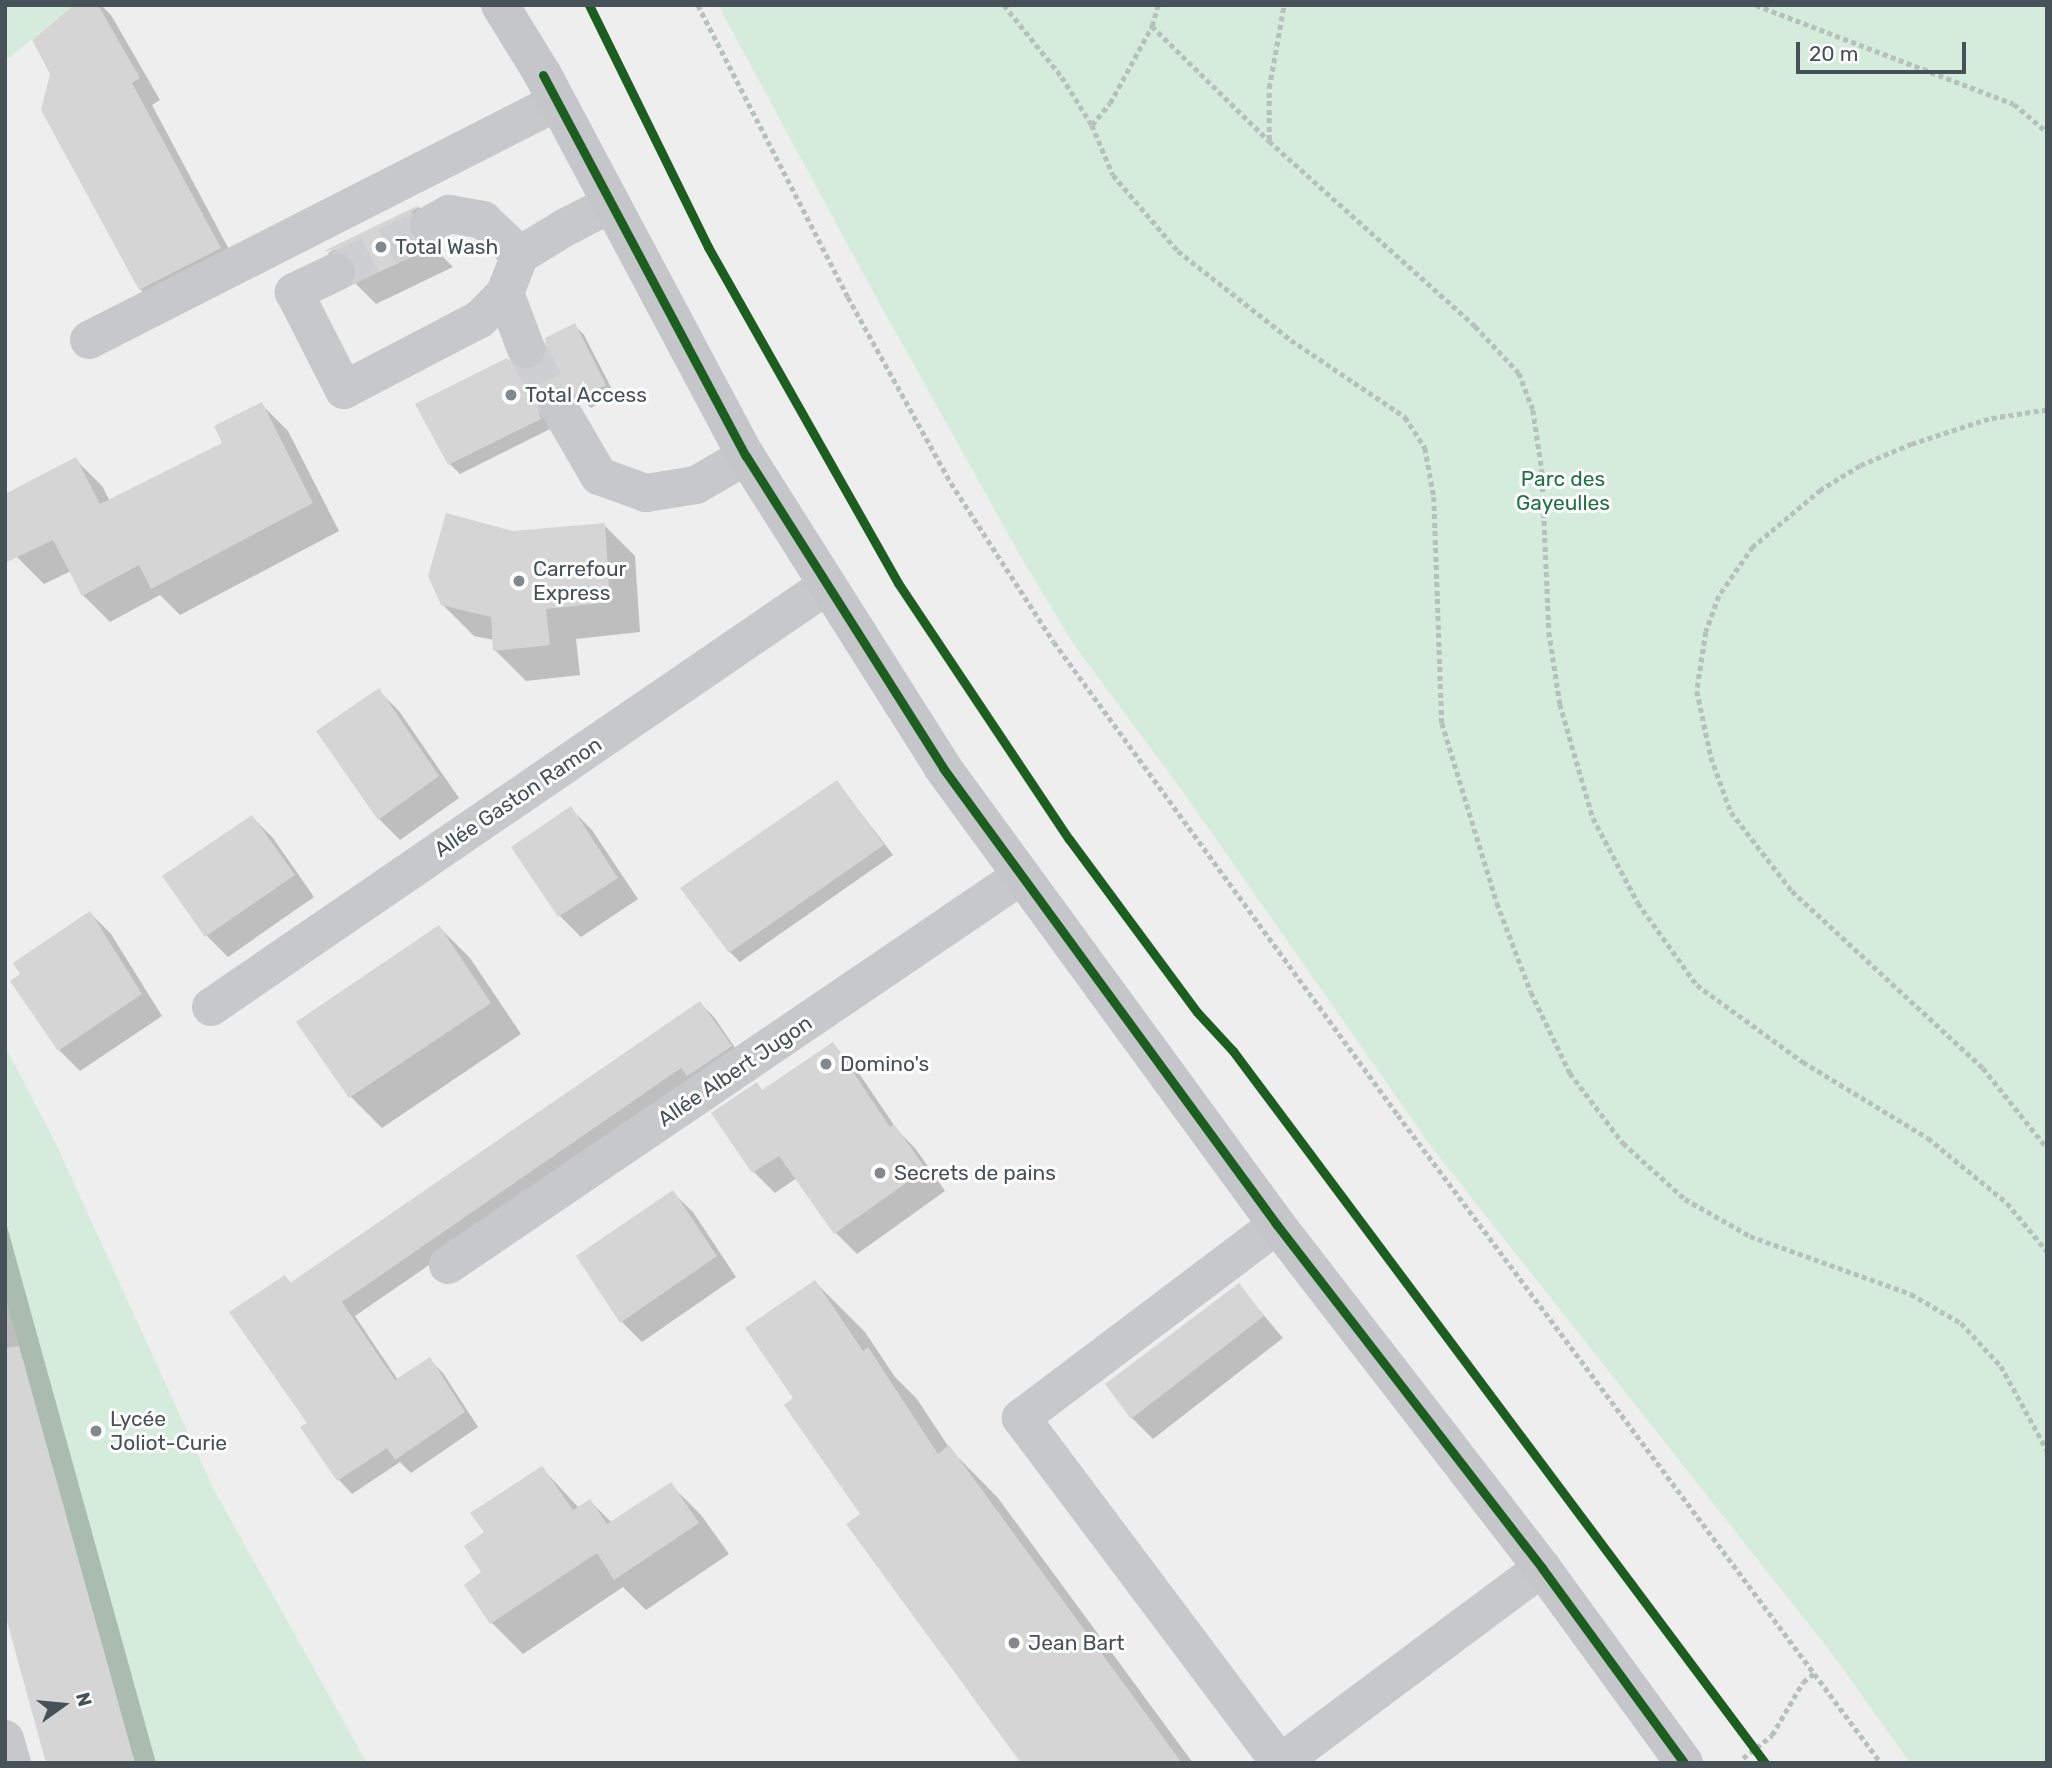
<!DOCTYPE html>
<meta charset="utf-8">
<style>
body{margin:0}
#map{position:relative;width:2052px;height:1768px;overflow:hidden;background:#efeeee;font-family:Rubik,sans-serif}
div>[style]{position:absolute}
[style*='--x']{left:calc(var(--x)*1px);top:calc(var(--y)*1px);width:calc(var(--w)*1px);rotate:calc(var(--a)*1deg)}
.green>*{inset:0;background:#d5ecdc}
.shadow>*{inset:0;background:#0003}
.building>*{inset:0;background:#d5d5d6}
.minor-tunnel>*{height:38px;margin-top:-19px;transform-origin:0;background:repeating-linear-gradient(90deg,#cdcfd0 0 38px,transparent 0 57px)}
.path>*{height:4.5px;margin-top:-2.25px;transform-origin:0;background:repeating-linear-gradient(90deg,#b6c0bc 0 5px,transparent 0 8.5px)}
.minor>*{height:38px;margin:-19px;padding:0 19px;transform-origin:19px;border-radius:19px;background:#c6c8c9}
.major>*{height:38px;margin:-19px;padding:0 19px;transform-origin:19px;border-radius:19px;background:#c4c6c9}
.cycleway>*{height:9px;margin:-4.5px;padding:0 4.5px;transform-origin:4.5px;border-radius:4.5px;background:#1b5e20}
.dots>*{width:19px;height:19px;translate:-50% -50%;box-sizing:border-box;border:4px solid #fff;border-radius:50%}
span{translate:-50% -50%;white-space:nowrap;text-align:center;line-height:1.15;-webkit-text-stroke:6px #fff;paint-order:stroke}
.poi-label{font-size:21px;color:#475158}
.left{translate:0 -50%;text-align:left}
.park-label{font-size:21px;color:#207245}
.street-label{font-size:21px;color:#475158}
.frame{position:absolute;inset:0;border:7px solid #475158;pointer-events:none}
.north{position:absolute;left:28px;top:1670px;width:70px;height:70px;-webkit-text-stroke:5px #fff;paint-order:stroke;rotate:75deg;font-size:19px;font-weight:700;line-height:28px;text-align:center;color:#475158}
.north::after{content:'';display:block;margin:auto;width:24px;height:32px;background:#475158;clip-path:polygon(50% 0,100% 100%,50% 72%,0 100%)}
.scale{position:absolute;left:1796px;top:42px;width:170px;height:32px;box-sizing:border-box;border:4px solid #475158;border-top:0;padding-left:9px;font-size:21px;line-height:24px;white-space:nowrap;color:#475158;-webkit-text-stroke:5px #fff;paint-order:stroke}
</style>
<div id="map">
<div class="green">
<div style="clip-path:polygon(5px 5px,74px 5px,5px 61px)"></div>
<div style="clip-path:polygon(718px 5px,2047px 5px,2047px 1763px,1910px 1763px,1833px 1655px,1433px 1149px,1181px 789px,1074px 645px,1021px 557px,871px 288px)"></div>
<div style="clip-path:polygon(5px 1046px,57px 1146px,215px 1492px,367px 1763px,135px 1763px,5px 1296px)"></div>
</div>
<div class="shadow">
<div style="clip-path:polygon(77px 5px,101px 5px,111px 15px,160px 100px,152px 105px,240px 270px,161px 310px,140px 289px)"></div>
<div style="clip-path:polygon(419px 207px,439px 227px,431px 236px,427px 247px,433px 247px,453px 267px,376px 304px,356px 284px,359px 271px,348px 273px,328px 253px)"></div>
<div style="clip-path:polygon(574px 325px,584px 335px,615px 395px,591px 408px,582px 400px,572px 397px,550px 429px,460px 474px,450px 464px,521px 372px,535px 371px,544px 365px)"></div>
<div style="clip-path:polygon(261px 404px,288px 431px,339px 531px,180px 615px,160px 595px,110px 622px,83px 595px,71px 571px,44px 584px,17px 557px,75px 459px,102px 486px,110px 501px,224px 444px)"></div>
<div style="clip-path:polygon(604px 525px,635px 556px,640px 632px,576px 639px,580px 675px,526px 681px,495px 650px,494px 640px,474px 636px,442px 604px,513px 533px)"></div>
<div style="clip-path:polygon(378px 690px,399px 711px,459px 798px,400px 840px,379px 819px)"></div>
<div style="clip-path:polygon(837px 782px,893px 855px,740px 962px,730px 952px)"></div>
<div style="clip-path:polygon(571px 809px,592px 830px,638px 899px,581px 937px,560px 916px,514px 848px)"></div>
<div style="clip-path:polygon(252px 817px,273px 838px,314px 897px,228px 957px,207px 936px,164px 877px)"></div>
<div style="clip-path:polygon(90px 913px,111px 934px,162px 1016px,80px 1071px,59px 1050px,12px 982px)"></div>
<div style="clip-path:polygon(439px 927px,470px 958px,521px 1034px,382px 1128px,351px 1097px)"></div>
<div style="clip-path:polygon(700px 1003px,714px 1017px,744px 1061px,695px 1082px,355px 1316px,398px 1380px,429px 1359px,443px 1373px,478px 1427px,411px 1473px,400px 1462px,352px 1494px,339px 1480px,309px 1424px,285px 1277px,292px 1284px)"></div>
<div style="clip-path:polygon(833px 1045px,854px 1066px,898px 1131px,915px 1148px,945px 1191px,857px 1254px,836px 1233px,797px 1178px,775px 1193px,754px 1172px,714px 1113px,756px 1084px,763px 1091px)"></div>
<div style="clip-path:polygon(672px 1192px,693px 1212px,736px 1277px,642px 1342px,622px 1322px)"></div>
<div style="clip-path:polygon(5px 1219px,156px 1763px,48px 1763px,5px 1607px)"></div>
<div style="clip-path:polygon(815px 1282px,865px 1332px,895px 1377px,917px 1399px,950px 1449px,998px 1498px,1193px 1763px,1023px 1763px,862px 1514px,796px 1399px)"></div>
<div style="clip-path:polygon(1239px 1286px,1283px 1338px,1153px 1439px,1132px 1418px)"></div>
<div style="clip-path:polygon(542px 1468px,579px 1508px,590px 1501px,612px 1523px,670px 1484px,701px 1515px,729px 1554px,646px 1610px,623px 1587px,523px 1654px,492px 1623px,484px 1573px,487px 1533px)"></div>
</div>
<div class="building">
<div style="clip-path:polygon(74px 5px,98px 5px,140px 78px,132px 83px,221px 248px,139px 290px,41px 110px,50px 74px,32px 40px)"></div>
<div style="clip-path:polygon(419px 205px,410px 214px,407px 224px,410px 235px,418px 244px,434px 246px,354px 284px,358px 273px,356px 263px,349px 254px,338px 250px,324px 251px)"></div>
<div style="clip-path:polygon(575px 323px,606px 385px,579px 399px,570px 390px,561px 387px,550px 390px,541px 399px,538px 408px,541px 419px,448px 465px,415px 404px,507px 358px,522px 370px,534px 369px,542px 363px,547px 353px,545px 338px)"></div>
<div style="clip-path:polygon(262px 402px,313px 503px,151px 589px,139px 565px,82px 596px,53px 540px,5px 563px,5px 494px,76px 457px,100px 504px,222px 443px,214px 426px)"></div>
<div style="clip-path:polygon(446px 513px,513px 531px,605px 523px,610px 602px,546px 609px,550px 645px,493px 651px,491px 617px,441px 605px,428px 576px)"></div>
<div style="clip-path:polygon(379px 688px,439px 776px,378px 820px,316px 731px)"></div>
<div style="clip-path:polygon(837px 780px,884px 845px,729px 953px,680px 888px)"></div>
<div style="clip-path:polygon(571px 806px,618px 878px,558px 917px,511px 847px)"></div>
<div style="clip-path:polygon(252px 815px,295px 875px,205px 937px,162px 876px)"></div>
<div style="clip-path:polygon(90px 911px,142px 994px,58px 1051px,10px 981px,20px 974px,13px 963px)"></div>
<div style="clip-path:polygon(439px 925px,491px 1003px,349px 1098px,296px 1022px)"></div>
<div style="clip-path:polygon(700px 1001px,732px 1046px,687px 1076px,681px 1068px,342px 1302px,395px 1380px,430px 1357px,465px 1412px,395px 1460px,387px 1448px,337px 1481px,300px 1427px,307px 1423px,229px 1312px,285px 1275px,290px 1283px)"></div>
<div style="clip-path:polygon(833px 1042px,890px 1127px,894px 1124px,926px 1169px,834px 1234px,779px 1156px,752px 1173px,711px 1113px,757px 1082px,762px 1090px)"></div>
<div style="clip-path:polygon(673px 1190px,717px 1256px,620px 1323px,576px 1256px)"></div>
<div style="clip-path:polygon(815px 1280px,863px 1351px,868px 1347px,938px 1454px,949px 1445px,1182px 1763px,1021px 1763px,846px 1524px,860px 1514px,784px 1405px,793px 1398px,745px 1328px)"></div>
<div style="clip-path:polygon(1239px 1283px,1264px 1316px,1131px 1419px,1105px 1384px)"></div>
<div style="clip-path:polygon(19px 1346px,135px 1763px,46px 1763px,5px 1614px,5px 1348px)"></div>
<div style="clip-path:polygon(542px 1466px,573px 1510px,590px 1499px,607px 1524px,671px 1482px,699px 1523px,614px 1580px,597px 1553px,490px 1624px,464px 1585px,481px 1572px,464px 1546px,484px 1532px,470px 1513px)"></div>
</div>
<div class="minor-tunnel">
<div style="--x:336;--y:272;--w:104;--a:-26.8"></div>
<div style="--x:526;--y:349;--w:69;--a:60.5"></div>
</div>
<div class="path">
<div style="--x:698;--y:5;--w:328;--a:62.8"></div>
<div style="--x:848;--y:297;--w:213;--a:61"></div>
<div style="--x:951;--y:483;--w:189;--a:57.1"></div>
<div style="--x:1054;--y:642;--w:585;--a:53.97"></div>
<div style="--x:1398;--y:1115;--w:808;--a:53.3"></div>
<div style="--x:1004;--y:5;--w:92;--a:51.1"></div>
<div style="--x:1062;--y:77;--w:57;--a:58"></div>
<div style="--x:1092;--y:125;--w:54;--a:67.2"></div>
<div style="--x:1113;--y:175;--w:100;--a:49.5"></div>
<div style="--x:1178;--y:251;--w:144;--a:38.2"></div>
<div style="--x:1291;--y:340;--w:138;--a:34"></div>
<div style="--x:1405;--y:417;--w:37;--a:57"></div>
<div style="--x:1425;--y:448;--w:50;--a:79.6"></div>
<div style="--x:1434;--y:497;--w:226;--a:88"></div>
<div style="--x:1442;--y:723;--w:188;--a:73"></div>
<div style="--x:1497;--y:903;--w:95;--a:69.1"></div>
<div style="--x:1531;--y:992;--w:90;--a:64.3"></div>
<div style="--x:1570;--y:1073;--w:88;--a:52.9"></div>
<div style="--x:1623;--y:1143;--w:84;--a:42.1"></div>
<div style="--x:1685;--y:1199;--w:75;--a:29.6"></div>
<div style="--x:1750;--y:1236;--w:171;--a:19.8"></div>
<div style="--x:1911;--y:1294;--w:58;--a:30.1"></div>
<div style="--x:1961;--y:1323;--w:59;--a:47.1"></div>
<div style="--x:2001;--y:1366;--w:96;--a:61.3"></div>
<div style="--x:1756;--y:5;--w:276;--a:21"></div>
<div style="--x:2014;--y:104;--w:43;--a:40.3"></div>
<div style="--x:1152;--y:26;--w:164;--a:44.5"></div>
<div style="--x:1269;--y:141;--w:277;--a:41.9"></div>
<div style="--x:1475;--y:326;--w:64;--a:46.9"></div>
<div style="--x:1519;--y:373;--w:40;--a:69"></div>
<div style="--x:1533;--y:410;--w:61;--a:81.5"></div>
<div style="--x:1542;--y:470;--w:162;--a:87.5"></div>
<div style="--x:1549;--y:632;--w:73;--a:81.3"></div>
<div style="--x:1560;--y:704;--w:119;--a:73.9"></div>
<div style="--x:1593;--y:818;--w:96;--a:62.1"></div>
<div style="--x:1638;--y:903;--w:101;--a:54.3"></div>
<div style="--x:1697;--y:985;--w:131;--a:36"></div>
<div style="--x:1803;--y:1062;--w:146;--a:31.3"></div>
<div style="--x:1928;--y:1138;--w:102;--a:39.4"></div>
<div style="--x:2007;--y:1203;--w:62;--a:50.2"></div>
<div style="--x:1092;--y:125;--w:28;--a:-51"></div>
<div style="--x:1110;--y:103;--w:88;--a:-61.4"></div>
<div style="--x:1152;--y:26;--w:22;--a:-74"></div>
<div style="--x:1269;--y:140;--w:52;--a:-90"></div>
<div style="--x:1269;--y:88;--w:84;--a:-79.8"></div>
<div style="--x:2047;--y:410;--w:59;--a:171.2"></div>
<div style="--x:1989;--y:419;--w:81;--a:162"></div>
<div style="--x:1912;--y:444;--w:56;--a:157.1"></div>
<div style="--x:1860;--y:466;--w:46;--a:148.4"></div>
<div style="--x:1821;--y:490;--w:89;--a:140"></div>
<div style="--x:1753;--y:547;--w:60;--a:124.8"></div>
<div style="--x:1719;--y:596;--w:38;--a:110"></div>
<div style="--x:1706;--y:632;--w:60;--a:98.7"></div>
<div style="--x:1697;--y:691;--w:67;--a:78"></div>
<div style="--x:1711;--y:757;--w:59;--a:70"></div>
<div style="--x:1731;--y:812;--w:100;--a:52.3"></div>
<div style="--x:1792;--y:891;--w:260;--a:42.8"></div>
<div style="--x:1983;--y:1068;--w:102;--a:51.3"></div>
<div style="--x:1743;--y:1758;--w:37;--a:-38"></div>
<div style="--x:1772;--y:1735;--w:61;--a:-59.7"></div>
<div style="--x:1803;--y:1682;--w:16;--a:-38"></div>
</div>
<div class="minor">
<div style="--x:429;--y:225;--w:23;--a:-29"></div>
<div style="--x:449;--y:214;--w:35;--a:10"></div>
<div style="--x:483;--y:220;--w:51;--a:43.4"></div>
<div style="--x:336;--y:272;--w:47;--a:154.5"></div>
<div style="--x:294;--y:292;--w:110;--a:63"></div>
<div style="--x:344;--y:390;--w:153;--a:-27.6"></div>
<div style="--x:480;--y:319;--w:36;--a:-46"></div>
<div style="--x:505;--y:293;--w:41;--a:-68.5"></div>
<div style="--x:520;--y:255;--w:52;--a:-31.5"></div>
<div style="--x:564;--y:228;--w:53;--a:-27.1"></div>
<div style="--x:505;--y:293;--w:60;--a:69.4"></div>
<div style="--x:89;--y:340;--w:525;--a:-26.96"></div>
<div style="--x:560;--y:409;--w:78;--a:59.8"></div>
<div style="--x:599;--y:476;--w:50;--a:19.9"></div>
<div style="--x:646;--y:493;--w:51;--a:-9.1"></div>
<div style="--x:696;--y:485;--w:58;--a:-30.1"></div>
<div style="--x:211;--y:1007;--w:745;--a:-34.39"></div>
<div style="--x:1277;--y:1225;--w:321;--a:143"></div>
<div style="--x:1021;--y:1418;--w:431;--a:53.1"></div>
<div style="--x:1280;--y:1763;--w:327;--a:-36.7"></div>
<div style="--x:448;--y:1265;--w:693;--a:-34.17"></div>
<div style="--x:5;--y:1739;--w:25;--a:74"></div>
</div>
<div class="major">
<div style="--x:500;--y:5;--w:82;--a:58.4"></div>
<div style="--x:543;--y:75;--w:432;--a:62"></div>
<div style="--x:746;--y:456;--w:369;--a:57.7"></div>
<div style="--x:943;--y:768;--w:566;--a:53.84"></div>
<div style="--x:1277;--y:1225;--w:433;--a:52.3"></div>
<div style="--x:1542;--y:1568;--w:241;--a:53.9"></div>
</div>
<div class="cycleway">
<div style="--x:589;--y:5;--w:270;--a:63.8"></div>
<div style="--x:708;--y:247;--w:386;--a:60.5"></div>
<div style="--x:898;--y:583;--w:308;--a:56.3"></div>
<div style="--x:1069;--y:839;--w:215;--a:53.5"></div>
<div style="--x:1197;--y:1012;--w:53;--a:47.3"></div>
<div style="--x:1233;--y:1051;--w:889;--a:53.23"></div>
<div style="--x:543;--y:75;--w:432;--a:62"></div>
<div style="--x:746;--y:456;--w:369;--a:57.7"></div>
<div style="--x:943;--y:768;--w:566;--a:53.84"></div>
<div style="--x:1277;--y:1225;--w:433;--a:52.3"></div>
<div style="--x:1542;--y:1568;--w:241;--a:53.9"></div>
</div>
<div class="dots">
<div style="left:381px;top:247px;background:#82888c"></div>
<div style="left:511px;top:395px;background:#82888c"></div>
<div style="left:519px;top:581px;background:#82888c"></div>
<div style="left:826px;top:1064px;background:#82888c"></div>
<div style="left:880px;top:1173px;background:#82888c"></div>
<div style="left:96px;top:1431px;background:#82888c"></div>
<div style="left:1014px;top:1643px;background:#82888c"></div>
</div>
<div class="poi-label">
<span class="left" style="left:395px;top:247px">Total Wash</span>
<span class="left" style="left:525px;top:395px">Total Access</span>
<span class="left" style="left:533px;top:581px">Carrefour<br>Express</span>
<span class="left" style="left:840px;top:1064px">Domino's</span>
<span class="left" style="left:894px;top:1173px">Secrets de pains</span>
<span class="left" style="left:110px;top:1431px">Lycée<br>Joliot-Curie</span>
<span class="left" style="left:1028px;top:1643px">Jean Bart</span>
</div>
<div class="park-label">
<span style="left:1563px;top:491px">Parc des<br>Gayeulles</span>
</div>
<div class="street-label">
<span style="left:518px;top:797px;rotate:-34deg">Allée Gaston Ramon</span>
<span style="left:735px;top:1071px;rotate:-34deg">Allée Albert Jugon</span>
</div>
<div class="frame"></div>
<div class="north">N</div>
<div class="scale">20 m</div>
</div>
